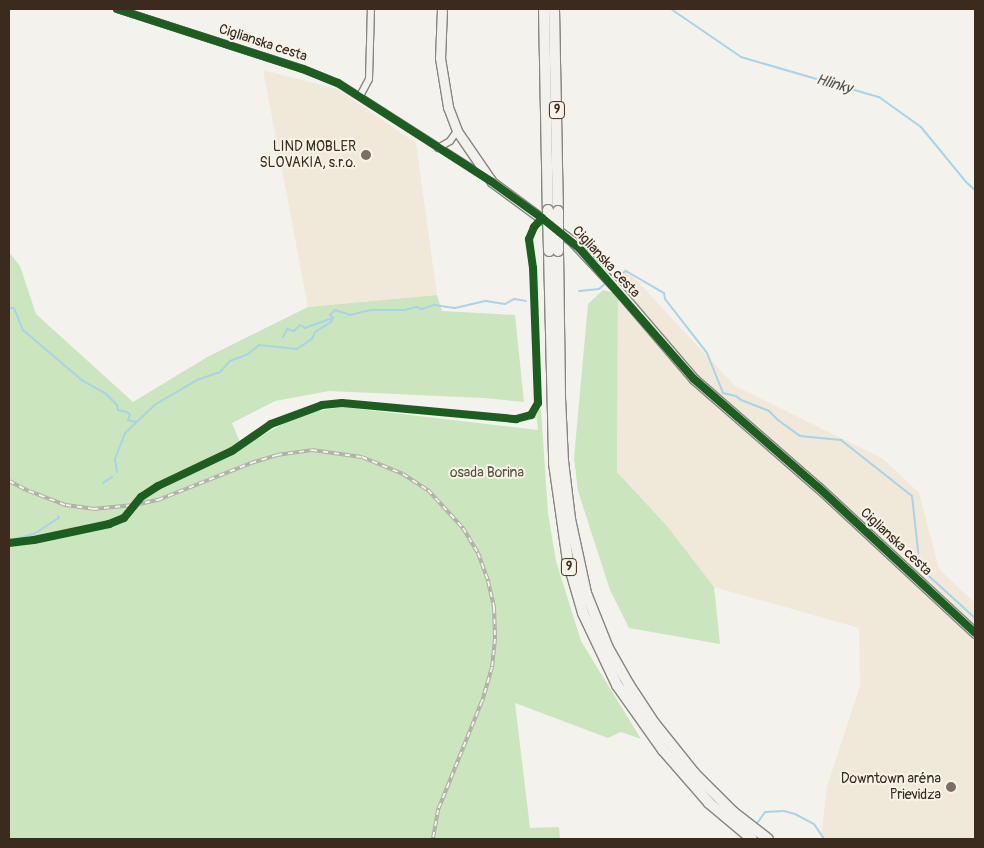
<!DOCTYPE html>
<meta charset="utf-8">
<style>
body{margin:0}
#map{position:relative;width:984px;height:848px;overflow:hidden;background:#f4f2ec;font-family:Pangolin,sans-serif}
div>[style]{position:absolute}
[style*='--x']{left:calc(var(--x)*1px);top:calc(var(--y)*1px);width:calc(var(--w)*1px);rotate:calc(var(--a)*1deg)}
.built>*{inset:0;background:#f0e9da}
.green>*{inset:0;background:#cbe5bf}
.stream>*{height:2px;margin:-1px;padding:0 1px;transform-origin:1px;border-radius:1px;background:#a8d3e8}
.roads{filter:drop-shadow(1px 0 #898580) drop-shadow(-1px 0 #898580) drop-shadow(0 1px #898580) drop-shadow(0 -1px #898580)}
.street>*{height:6px;margin:-3px;padding:0 3px;transform-origin:3px;border-radius:3px;background:#f2f1ed}
.secondary>*{height:9px;margin:-4.5px;padding:0 4.5px;transform-origin:4.5px;border-radius:4.5px;background:#f2f1ed}
.primary>*{height:10px;margin:-5px;padding:0 5px;transform-origin:5px;border-radius:5px;background:#f2f1ed}
.rail>*{height:4px;margin-top:-2px;transform-origin:0;background:repeating-linear-gradient(90deg,#f7f3e8 0 5.5px,#b1aeaa 0 11px);box-sizing:border-box;border-block:1px solid #b1aeaa}
.bridges{filter:drop-shadow(1px 0 #898580) drop-shadow(-1px 0 #898580) drop-shadow(0 1px #898580) drop-shadow(0 -1px #898580)}
.primary-bridge>*{height:10px;margin:-5px;padding:0 5px;transform-origin:5px;border-radius:5px;background:#f2f1ed}
.cycleway>*{height:8px;margin:-4px;padding:0 4px;transform-origin:4px;border-radius:4px;background:#1b5e20}
.dots>*{width:14px;height:14px;translate:-50% -50%;box-sizing:border-box;border:2px solid #f7f3e8;border-radius:50%}
span{translate:-50% -50%;white-space:nowrap;text-align:center;line-height:1.15;-webkit-text-stroke:4px #f7f3e8;paint-order:stroke}
.shield-label span{padding:1px 4px;background:#f7f3e8;border:1px solid;border-radius:4px;-webkit-text-stroke-width:0}
.shield-label{font-size:12px;color:#3b2a1e;font-weight:700}
.street-label{font-size:14px;color:#3b2a1e}
.poi-label{font-size:14px;color:#3b2a1e}
.right{translate:-100% -50%;text-align:right}
.park-label{font-size:14px;color:#57563d}
.water-label{font-size:15px;color:#4e5150;font-style:italic}
.frame{position:absolute;inset:0;border:10px solid #3b2a1e;pointer-events:none}
</style>
<div id="map">
<div class="built">
<div style="clip-path:polygon(263px 70px,337px 89px,416px 143px,437px 295px,308px 307px)"></div>
<div style="clip-path:polygon(625px 268px,735px 386px,882px 458px,919px 493px,939px 569px,975px 603px,975px 839px,821px 839px,827px 786px,860px 686px,859px 628px,714px 587px,667px 526px,617px 472px,618px 295px)"></div>
</div>
<div class="green">
<div style="clip-path:polygon(9px 252px,20px 266px,36px 314px,133px 402px,209px 356px,308px 307px,437px 295px,442px 311px,515px 315px,524px 402px,484px 398px,329px 391px,275px 401px,232px 423px,242px 447px,300px 414px,342px 407px,538px 430px,536px 412px,541px 409px,548px 513px,556px 561px,581px 641px,641px 739px,621px 732px,608px 738px,515px 703px,530px 828px,559px 827px,560px 839px,9px 839px)"></div>
<div style="clip-path:polygon(603px 290px,618px 294px,617px 472px,667px 526px,714px 587px,720px 644px,629px 628px,610px 590px,578px 491px,574px 458px,588px 304px)"></div>
</div>
<div class="stream">
<div style="--x:671;--y:9;--w:85;--a:34.4"></div>
<div style="--x:741;--y:57;--w:144;--a:16.2"></div>
<div style="--x:879;--y:97;--w:52;--a:35.5"></div>
<div style="--x:921;--y:127;--w:71;--a:50.7"></div>
<div style="--x:966;--y:182;--w:12;--a:42"></div>
<div style="--x:613;--y:278;--w:15;--a:-28"></div>
<div style="--x:626;--y:271;--w:44;--a:30.1"></div>
<div style="--x:664;--y:293;--w:6;--a:81"></div>
<div style="--x:665;--y:299;--w:68;--a:52.1"></div>
<div style="--x:707;--y:353;--w:43;--a:68.2"></div>
<div style="--x:723;--y:393;--w:13;--a:13"></div>
<div style="--x:736;--y:396;--w:6;--a:39"></div>
<div style="--x:741;--y:400;--w:30;--a:21"></div>
<div style="--x:769;--y:411;--w:13;--a:45"></div>
<div style="--x:778;--y:420;--w:27;--a:36"></div>
<div style="--x:800;--y:436;--w:41;--a:5.6"></div>
<div style="--x:841;--y:440;--w:90;--a:38.3"></div>
<div style="--x:912;--y:496;--w:72;--a:83.7"></div>
<div style="--x:920;--y:568;--w:74;--a:42.3"></div>
<div style="--x:579;--y:291;--w:20;--a:-6"></div>
<div style="--x:599;--y:289;--w:9;--a:-41"></div>
<div style="--x:9;--y:308;--w:5;--a:0"></div>
<div style="--x:14;--y:308;--w:24;--a:68"></div>
<div style="--x:23;--y:330;--w:79;--a:40.4"></div>
<div style="--x:83;--y:381;--w:25;--a:29"></div>
<div style="--x:105;--y:393;--w:17;--a:45"></div>
<div style="--x:117;--y:405;--w:5;--a:79"></div>
<div style="--x:118;--y:410;--w:9;--a:13"></div>
<div style="--x:127;--y:412;--w:4;--a:45"></div>
<div style="--x:130;--y:415;--w:5;--a:112"></div>
<div style="--x:128;--y:420;--w:8;--a:14"></div>
<div style="--x:283;--y:337;--w:9;--a:-63"></div>
<div style="--x:287;--y:329;--w:7;--a:16"></div>
<div style="--x:294;--y:331;--w:8;--a:-45"></div>
<div style="--x:300;--y:325;--w:6;--a:31"></div>
<div style="--x:305;--y:328;--w:30;--a:-20"></div>
<div style="--x:117;--y:472;--w:13;--a:-99"></div>
<div style="--x:115;--y:459;--w:28;--a:-69"></div>
<div style="--x:125;--y:433;--w:42;--a:-43.1"></div>
<div style="--x:156;--y:404;--w:48;--a:-30.3"></div>
<div style="--x:197;--y:380;--w:24;--a:-19"></div>
<div style="--x:220;--y:372;--w:15;--a:-48"></div>
<div style="--x:230;--y:361;--w:19;--a:-21"></div>
<div style="--x:248;--y:354;--w:14;--a:-39"></div>
<div style="--x:259;--y:345;--w:38;--a:6"></div>
<div style="--x:297;--y:349;--w:18;--a:-34"></div>
<div style="--x:312;--y:339;--w:8;--a:-67"></div>
<div style="--x:315;--y:332;--w:19;--a:-32"></div>
<div style="--x:331;--y:322;--w:4;--a:-63"></div>
<div style="--x:333;--y:318;--w:4;--a:-135"></div>
<div style="--x:330;--y:315;--w:7;--a:-45"></div>
<div style="--x:335;--y:310;--w:16;--a:18"></div>
<div style="--x:350;--y:315;--w:21;--a:-14"></div>
<div style="--x:370;--y:310;--w:34;--a:0"></div>
<div style="--x:404;--y:310;--w:13;--a:-13"></div>
<div style="--x:417;--y:307;--w:4;--a:27"></div>
<div style="--x:421;--y:309;--w:14;--a:-17"></div>
<div style="--x:434;--y:305;--w:21;--a:8"></div>
<div style="--x:455;--y:308;--w:32;--a:-13"></div>
<div style="--x:486;--y:301;--w:19;--a:9"></div>
<div style="--x:505;--y:304;--w:10;--a:-29"></div>
<div style="--x:514;--y:299;--w:12;--a:9"></div>
<div style="--x:103;--y:483;--w:11;--a:-34"></div>
<div style="--x:9;--y:541;--w:26;--a:-16"></div>
<div style="--x:34;--y:534;--w:30;--a:-33"></div>
<div style="--x:59;--y:518;--w:2;--a:-117"></div>
<div style="--x:755;--y:826;--w:17;--a:-54"></div>
<div style="--x:765;--y:812;--w:19;--a:-3"></div>
<div style="--x:784;--y:811;--w:11;--a:15"></div>
<div style="--x:795;--y:814;--w:21;--a:28"></div>
<div style="--x:814;--y:824;--w:18;--a:56"></div>
</div>
<div class="roads">
<div class="street">
<div style="--x:117;--y:9;--w:195;--a:17.9"></div>
<div style="--x:303;--y:69;--w:38;--a:22"></div>
<div style="--x:338;--y:83;--w:182;--a:32.6"></div>
<div style="--x:360;--y:96;--w:19;--a:-62"></div>
<div style="--x:369;--y:79;--w:70;--a:-88.4"></div>
<div style="--x:438;--y:148;--w:14;--a:-30"></div>
<div style="--x:450;--y:141;--w:12;--a:-55"></div>
</div>
<div class="secondary">
<div style="--x:442;--y:9;--w:49;--a:92.3"></div>
<div style="--x:440;--y:58;--w:50;--a:80.7"></div>
<div style="--x:448;--y:107;--w:26;--a:69"></div>
<div style="--x:457;--y:131;--w:62;--a:55.5"></div>
<div style="--x:492;--y:182;--w:99;--a:36.4"></div>
<div style="--x:572;--y:241;--w:66;--a:46.8"></div>
<div style="--x:617;--y:289;--w:118;--a:49.5"></div>
<div style="--x:694;--y:379;--w:164;--a:41.1"></div>
<div style="--x:818;--y:487;--w:214;--a:42.9"></div>
</div>
<div class="primary">
<div style="--x:544;--y:9;--w:201;--a:88.9"></div>
<div style="--x:554;--y:9;--w:202;--a:88.9"></div>
<div style="--x:549;--y:251;--w:212;--a:88.6"></div>
<div style="--x:554;--y:463;--w:99;--a:81.9"></div>
<div style="--x:568;--y:561;--w:54;--a:73.9"></div>
<div style="--x:583;--y:613;--w:80;--a:64.7"></div>
<div style="--x:617;--y:685;--w:80;--a:54.7"></div>
<div style="--x:663;--y:750;--w:70;--a:49"></div>
<div style="--x:709;--y:803;--w:56;--a:39.9"></div>
<div style="--x:558;--y:251;--w:147;--a:89.2"></div>
<div style="--x:560;--y:398;--w:63;--a:87.3"></div>
<div style="--x:563;--y:461;--w:58;--a:83.1"></div>
<div style="--x:570;--y:519;--w:76;--a:77.8"></div>
<div style="--x:586;--y:593;--w:59;--a:68.2"></div>
<div style="--x:608;--y:648;--w:43;--a:60.4"></div>
<div style="--x:629;--y:685;--w:45;--a:56.7"></div>
<div style="--x:654;--y:723;--w:64;--a:51.3"></div>
<div style="--x:694;--y:773;--w:55;--a:45"></div>
<div style="--x:733;--y:812;--w:44;--a:37.6"></div>
</div>
</div>
<div class="rail">
<div style="--x:9;--y:481;--w:22;--a:27"></div>
<div style="--x:29;--y:491;--w:40;--a:21"></div>
<div style="--x:66;--y:505;--w:27;--a:8"></div>
<div style="--x:93;--y:509;--w:41;--a:-5.6"></div>
<div style="--x:134;--y:505;--w:25;--a:-12"></div>
<div style="--x:158;--y:500;--w:100;--a:-21.7"></div>
<div style="--x:251;--y:463;--w:27;--a:-17"></div>
<div style="--x:277;--y:455;--w:35;--a:-8"></div>
<div style="--x:312;--y:450;--w:50;--a:8"></div>
<div style="--x:362;--y:457;--w:44;--a:22.5"></div>
<div style="--x:403;--y:474;--w:30;--a:33"></div>
<div style="--x:428;--y:490;--w:52;--a:47.4"></div>
<div style="--x:463;--y:528;--w:29;--a:59"></div>
<div style="--x:478;--y:553;--w:30;--a:70"></div>
<div style="--x:488;--y:581;--w:28;--a:77"></div>
<div style="--x:494;--y:608;--w:31;--a:88"></div>
<div style="--x:495;--y:639;--w:28;--a:96"></div>
<div style="--x:492;--y:667;--w:35;--a:106"></div>
<div style="--x:482;--y:701;--w:118;--a:112"></div>
<div style="--x:438;--y:810;--w:29;--a:100"></div>
</div>
<div class="bridges">
<div class="primary-bridge">
<div style="--x:548;--y:210;--w:41;--a:88.6"></div>
<div style="--x:558;--y:211;--w:40;--a:90"></div>
</div>
</div>
<div class="cycleway">
<div style="--x:117;--y:9;--w:195;--a:17.9"></div>
<div style="--x:303;--y:69;--w:38;--a:22"></div>
<div style="--x:338;--y:83;--w:183;--a:32.7"></div>
<div style="--x:492;--y:182;--w:62;--a:35.8"></div>
<div style="--x:542;--y:218;--w:49;--a:39.2"></div>
<div style="--x:580;--y:249;--w:173;--a:48.8"></div>
<div style="--x:694;--y:379;--w:164;--a:41.1"></div>
<div style="--x:818;--y:487;--w:214;--a:42.9"></div>
<div style="--x:9;--y:543;--w:25;--a:-7"></div>
<div style="--x:34;--y:540;--w:77;--a:-12"></div>
<div style="--x:109;--y:524;--w:16;--a:-22"></div>
<div style="--x:124;--y:518;--w:27;--a:-51"></div>
<div style="--x:141;--y:497;--w:20;--a:-33"></div>
<div style="--x:158;--y:486;--w:82;--a:-25.3"></div>
<div style="--x:232;--y:451;--w:47;--a:-34.7"></div>
<div style="--x:271;--y:424;--w:54;--a:-20.4"></div>
<div style="--x:322;--y:405;--w:20;--a:-6"></div>
<div style="--x:342;--y:403;--w:175;--a:5.3"></div>
<div style="--x:516;--y:419;--w:16;--a:-15"></div>
<div style="--x:531;--y:415;--w:14;--a:-60"></div>
<div style="--x:538;--y:403;--w:135;--a:-92.1"></div>
<div style="--x:533;--y:268;--w:29;--a:-98"></div>
<div style="--x:529;--y:239;--w:13;--a:-67"></div>
<div style="--x:534;--y:227;--w:12;--a:-48"></div>
</div>
<div class="dots">
<div style="left:366px;top:155px;background:#7c7066"></div>
<div style="left:951px;top:787px;background:#7c7066"></div>
</div>
<div class="shield-label">
<span style="left:557px;top:110px">9</span>
<span style="left:569px;top:567px">9</span>
</div>
<div class="street-label">
<span style="left:263px;top:43px;rotate:18deg">Ciglianska cesta</span>
<span style="left:606px;top:262px;rotate:47deg">Ciglianska cesta</span>
<span style="left:896px;top:542px;rotate:43deg">Ciglianska cesta</span>
</div>
<div class="poi-label">
<span class="right" style="left:356px;top:155px">LIND MOBLER<br>SLOVAKIA, s.r.o.</span>
<span class="right" style="left:941px;top:787px">Downtown aréna<br>Prievidza</span>
</div>
<div class="park-label">
<span style="left:487px;top:473px">osada Borina</span>
</div>
<div class="water-label">
<span style="left:834px;top:84px;rotate:16deg">Hlinky</span>
</div>
<div class="frame"></div>
</div>
